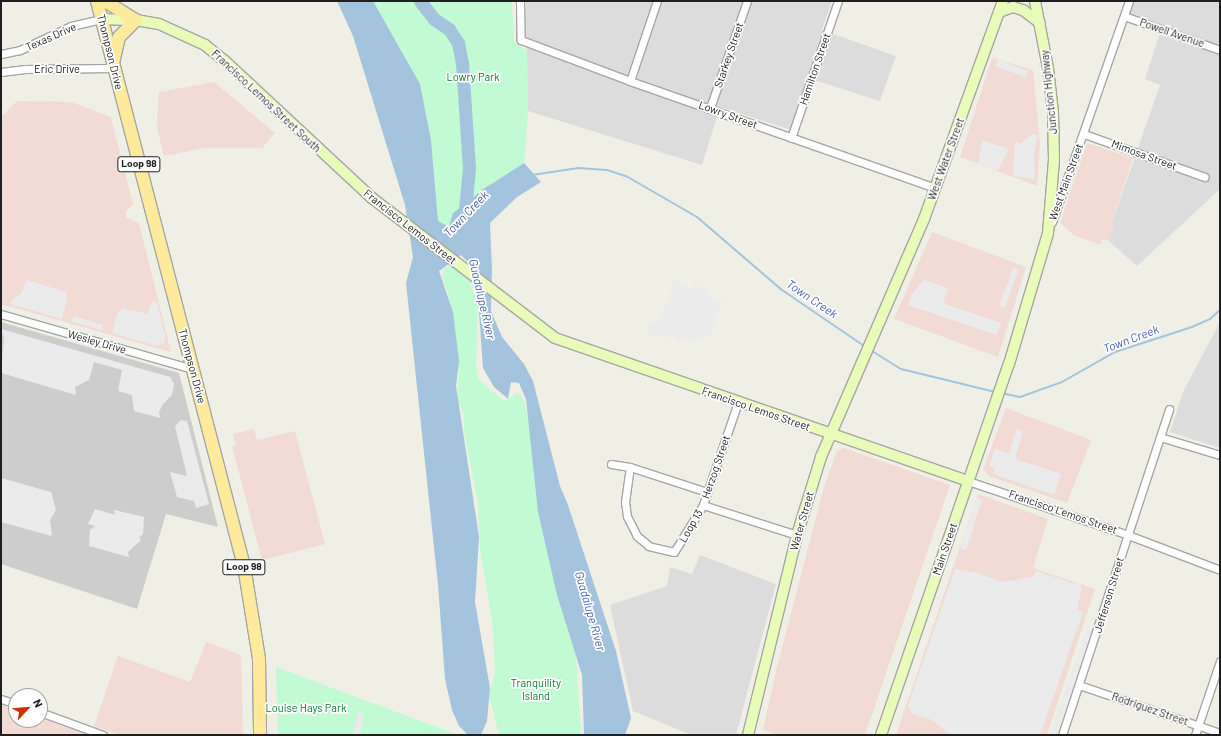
<!DOCTYPE html>
<style>
body{margin:0}
#map{position:relative;width:1221px;height:736px;overflow:hidden;background:#f0efe5;font-family:Barlow,sans-serif}
div>[style]{position:absolute}
[style*='--x']{left:calc(var(--x)*1px);top:calc(var(--y)*1px);width:calc(var(--w)*1px);rotate:calc(var(--a)*1deg)}
.residential>*{inset:0;background:#dddcdc}
.commercial>*{inset:0;background:#f1dbd4}
.religious>*{inset:0;background:#cdcdcd}
.park>*{inset:0;background:#c1fad3}
.parking>*{inset:0;background:#ebebeb}
.water>*{inset:0;background:#a4c4de}
.stream>*{height:2px;margin:-1px;padding:0 1px;transform-origin:1px;border-radius:1px;background:#a4c4de}
.river>*{height:13px;margin:-6.5px;padding:0 6.5px;transform-origin:6.5px;border-radius:6.5px;background:#a4c4de}
.roads{filter:drop-shadow(1px 0 #a6a6a6) drop-shadow(-1px 0 #a6a6a6) drop-shadow(0 1px #a6a6a6) drop-shadow(0 -1px #a6a6a6)}
.street>*{height:7px;margin:-3.5px;padding:0 3.5px;transform-origin:3.5px;border-radius:3.5px;background:#fff}
.secondary>*{height:10px;margin:-5px;padding:0 5px;transform-origin:5px;border-radius:5px;background:#e8fbb8}
.primary>*{height:12px;margin:-6px;padding:0 6px;transform-origin:6px;border-radius:6px;background:#fdea9c}
span{translate:-50% -50%;white-space:nowrap;text-align:center;line-height:1.15;-webkit-text-stroke:3.5px #fff;paint-order:stroke}
.shield-label span{padding:1px 3px;background:#fff;border:1px solid;border-radius:3px;-webkit-text-stroke-width:0}
.shield-label{font-size:10px;color:#1f1f1f;font-weight:700}
.street-label{font-size:11px;color:#1f1f1f}
.park-label{font-size:11px;color:#09802f}
.water-label{font-size:12px;color:#4965b1;font-style:italic}
.frame{position:absolute;inset:0;border:2px solid #1f1f1f;pointer-events:none}
.north{position:absolute;left:8px;top:688px;width:40px;height:40px;box-sizing:border-box;background:#fff;border:1px solid #a5a5a5;border-radius:50%;rotate:64deg;font-size:11px;font-weight:700;line-height:16px;text-align:center;color:#1f1f1f}
.north::after{content:'';display:block;margin:auto;width:14px;height:18px;background:#cd2f00;clip-path:polygon(50% 0,100% 100%,50% 72%,0 100%)}
</style>
<div id="map">
<div class="residential">
<div style="clip-path:polygon(526px 1px,832px 1px,822px 30px,896px 56px,880px 101px,808px 78px,791px 130px,720px 107px,702px 165px,528px 111px)"></div>
<div style="clip-path:polygon(1134px 1px,1220px 1px,1220px 189px,1137px 266px,1109px 241px,1114px 226px,1111px 225px,1160px 85px,1145px 79px,1162px 27px,1129px 15px)"></div>
<div style="clip-path:polygon(1220px 322px,1220px 448px,1170px 432px,1183px 392px)"></div>
<div style="clip-path:polygon(700px 555px,776px 584px,736px 735px,691px 735px,633px 711px,610px 605px,667px 586px,670px 567px,692px 574px)"></div>
</div>
<div class="commercial">
<div style="clip-path:polygon(992px 58px,1033px 70px,1040px 144px,1037px 186px,960px 157px)"></div>
<div style="clip-path:polygon(214px 82px,275px 133px,262px 148px,204px 148px,164px 156px,157px 128px,159px 92px)"></div>
<div style="clip-path:polygon(17px 101px,71px 102px,111px 117px,133px 204px,126px 211px,126px 217px,139px 223px,171px 352px,1px 304px,1px 117px)"></div>
<div style="clip-path:polygon(1087px 143px,1133px 158px,1111px 224px,1115px 226px,1109px 241px,1102px 239px,1100px 245px,1074px 235px,1060px 223px)"></div>
<div style="clip-path:polygon(932px 232px,1026px 267px,998px 357px,894px 319px)"></div>
<div style="clip-path:polygon(1006px 408px,1091px 440px,1067px 503px,989px 476px,983px 470px)"></div>
<div style="clip-path:polygon(254px 429px,257px 440px,295px 431px,325px 544px,262px 560px,232px 446px,236px 445px,233px 434px)"></div>
<div style="clip-path:polygon(844px 448px,950px 485px,865px 735px,778px 735px,763px 730px,776px 671px,824px 487px,837px 451px)"></div>
<div style="clip-path:polygon(978px 494px,1048px 519px,1033px 568px,1095px 589px,1047px 735px,896px 735px)"></div>
<div style="clip-path:polygon(206px 642px,241px 655px,243px 735px,120px 735px,94px 726px,118px 656px,190px 682px)"></div>
<div style="clip-path:polygon(1px 705px,16px 710px,16px 720px,40px 718px,87px 735px,1px 735px)"></div>
</div>
<div class="religious">
<div style="clip-path:polygon(1px 322px,179px 373px,218px 527px,166px 514px,137px 609px,1px 564px)"></div>
</div>
<div class="park">
<div style="clip-path:polygon(373px 1px,512px 1px,514px 42px,527px 51px,528px 111px,524px 163px,485px 188px,449px 227px,438px 221px,431px 140px,420px 84px)"></div>
<div style="clip-path:polygon(454px 265px,471px 278px,471px 289px,478px 301px,476px 369px,479px 380px,504px 401px,518px 393px,524px 400px,576px 655px,581px 735px,499px 735px,489px 694px,495px 674px,493px 628px,480px 549px,478px 503px,464px 432px,464px 415px,457px 397px,459px 372px,448px 292px,442px 278px,445px 268px)"></div>
<div style="clip-path:polygon(276px 667px,458px 735px,278px 735px)"></div>
</div>
<div class="parking">
<div style="clip-path:polygon(998px 60px,1028px 71px,1025px 77px,995px 66px)"></div>
<div style="clip-path:polygon(1032px 134px,1038px 135px,1034px 153px,1035px 179px,1013px 176px,1015px 142px,1020px 144px)"></div>
<div style="clip-path:polygon(982px 140px,1009px 149px,998px 170px,978px 164px)"></div>
<div style="clip-path:polygon(1013px 268px,1018px 270px,1005px 308px,999px 306px)"></div>
<div style="clip-path:polygon(679px 279px,682px 284px,694px 291px,694px 285px,708px 290px,709px 295px,718px 301px,723px 300px,711px 335px,689px 343px,660px 335px,652px 338px,646px 324px,659px 319px,673px 289px,670px 283px)"></div>
<div style="clip-path:polygon(27px 280px,66px 292px,67px 300px,62px 319px,10px 304px,12px 299px,21px 294px)"></div>
<div style="clip-path:polygon(924px 280px,948px 288px,943px 303px,1001px 323px,997px 335px,908px 305px,912px 294px)"></div>
<div style="clip-path:polygon(153px 300px,157px 302px,165px 334px,165px 343px,156px 346px,112px 333px,117px 314px,123px 308px,147px 314px)"></div>
<div style="clip-path:polygon(73px 316px,103px 325px,102px 330px,72px 322px)"></div>
<div style="clip-path:polygon(1px 329px,170px 377px,174px 384px,172px 395px,163px 404px,159px 412px,160px 418px,134px 411px,132px 395px,118px 391px,122px 370px,94px 362px,89px 380px,75px 387px,76px 395px,1px 373px,4px 338px)"></div>
<div style="clip-path:polygon(181px 420px,187px 421px,209px 504px,196px 508px,194px 501px,177px 497px,170px 472px,187px 476px,175px 426px)"></div>
<div style="clip-path:polygon(1017px 429px,1023px 431px,1015px 459px,1061px 474px,1054px 495px,993px 474px,995px 468px,989px 466px,995px 449px,1009px 454px)"></div>
<div style="clip-path:polygon(1px 478px,51px 492px,56px 510px,50px 520px,52px 536px,1px 522px)"></div>
<div style="clip-path:polygon(977px 498px,982px 500px,966px 550px,960px 548px)"></div>
<div style="clip-path:polygon(95px 509px,115px 515px,114px 510px,144px 517px,143px 534px,139px 538px,141px 540px,128px 552px,129px 557px,89px 546px,90px 530px,95px 526px,88px 524px)"></div>
<div style="clip-path:polygon(955px 569px,975px 572px,1003px 582px,1033px 577px,1036px 571px,1082px 586px,1077px 610px,1083px 612px,1040px 735px,951px 735px,930px 719px,912px 714px,908px 705px)"></div>
<div style="clip-path:polygon(1095px 623px,1057px 735px,1050px 735px,1087px 628px)"></div>
<div style="clip-path:polygon(358px 713px,364px 714px,360px 735px,353px 735px)"></div>
</div>
<div class="water">
<div style="clip-path:polygon(337px 1px,373px 1px,420px 84px,431px 140px,438px 221px,449px 227px,453px 213px,485px 188px,524px 163px,541px 182px,517px 197px,490px 223px,492px 270px,491px 311px,502px 337px,524px 364px,533px 381px,560px 486px,568px 505px,616px 651px,631px 718px,625px 735px,584px 735px,582px 675px,557px 595px,538px 512px,526px 399px,519px 383px,511px 382px,508px 399px,494px 387px,483px 368px,476px 270px,461px 255px,439px 271px,453px 312px,459px 361px,456px 386px,479px 537px,475px 602px,490px 688px,487px 721px,481px 735px,467px 734px,459px 726px,452px 710px,445px 679px,438px 585px,406px 283px,413px 257px,405px 205px,353px 36px)"></div>
</div>
<div class="stream">
<div style="--x:532;--y:175;--w:47;--a:-8.7"></div>
<div style="--x:578;--y:168;--w:29;--a:4"></div>
<div style="--x:607;--y:170;--w:20;--a:18"></div>
<div style="--x:626;--y:176;--w:82;--a:30"></div>
<div style="--x:697;--y:217;--w:112;--a:40.7"></div>
<div style="--x:782;--y:290;--w:99;--a:34.3"></div>
<div style="--x:872;--y:351;--w:34;--a:32"></div>
<div style="--x:901;--y:369;--w:97;--a:13.7"></div>
<div style="--x:1001;--y:393;--w:19;--a:12"></div>
<div style="--x:1020;--y:397;--w:45;--a:-19.7"></div>
<div style="--x:1062;--y:382;--w:61;--a:-29.5"></div>
<div style="--x:1115;--y:352;--w:81;--a:-18"></div>
<div style="--x:1192;--y:327;--w:20;--a:-24"></div>
<div style="--x:1210;--y:319;--w:13;--a:-42"></div>
</div>
<div class="river">
<div style="--x:420;--y:1;--w:23;--a:52"></div>
<div style="--x:434;--y:19;--w:18;--a:34"></div>
<div style="--x:449;--y:29;--w:17;--a:57"></div>
<div style="--x:458;--y:43;--w:20;--a:79"></div>
<div style="--x:462;--y:63;--w:105;--a:86.2"></div>
<div style="--x:469;--y:168;--w:52;--a:95.5"></div>
</div>
<div class="roads">
<div class="street">
<div style="--x:520;--y:1;--w:39;--a:89"></div>
<div style="--x:521;--y:40;--w:116;--a:20.6"></div>
<div style="--x:630;--y:81;--w:323;--a:19.3"></div>
<div style="--x:1124;--y:16;--w:102;--a:19.5"></div>
<div style="--x:1;--y:54;--w:19;--a:-12"></div>
<div style="--x:20;--y:50;--w:56;--a:-25.2"></div>
<div style="--x:71;--y:26;--w:31;--a:-13"></div>
<div style="--x:1;--y:72;--w:24;--a:-7"></div>
<div style="--x:25;--y:69;--w:88;--a:-0.7"></div>
<div style="--x:630;--y:81;--w:84;--a:-71.4"></div>
<div style="--x:710;--y:108;--w:113;--a:-70.9"></div>
<div style="--x:1084;--y:134;--w:128;--a:19.6"></div>
<div style="--x:791;--y:138;--w:145;--a:-71.1"></div>
<div style="--x:1052;--y:222;--w:234;--a:-70.8"></div>
<div style="--x:1;--y:314;--w:200;--a:16"></div>
<div style="--x:738;--y:402;--w:109;--a:108.8"></div>
<div style="--x:703;--y:505;--w:99;--a:17.7"></div>
<div style="--x:1160;--y:437;--w:63;--a:16.7"></div>
<div style="--x:611;--y:464;--w:19;--a:9"></div>
<div style="--x:968;--y:481;--w:169;--a:18.6"></div>
<div style="--x:1128;--y:535;--w:98;--a:20.8"></div>
<div style="--x:703;--y:505;--w:55;--a:121.7"></div>
<div style="--x:674;--y:552;--w:26;--a:-167"></div>
<div style="--x:649;--y:546;--w:16;--a:-140"></div>
<div style="--x:637;--y:536;--w:22;--a:-117"></div>
<div style="--x:627;--y:516;--w:14;--a:-98"></div>
<div style="--x:625;--y:502;--w:35;--a:-82"></div>
<div style="--x:630;--y:467;--w:81;--a:18"></div>
<div style="--x:1079;--y:685;--w:149;--a:18.8"></div>
<div style="--x:1;--y:699;--w:16;--a:18"></div>
<div style="--x:40;--y:712;--w:67;--a:20.1"></div>
<div style="--x:1062;--y:735;--w:343;--a:-71.8"></div>
<div style="--x:1195;--y:735;--w:78;--a:-71.3"></div>
</div>
<div class="secondary">
<div style="--x:999;--y:12;--w:15;--a:-20"></div>
<div style="--x:1013;--y:7;--w:10;--a:17"></div>
<div style="--x:1023;--y:10;--w:21;--a:37"></div>
<div style="--x:101;--y:19;--w:35;--a:2"></div>
<div style="--x:136;--y:20;--w:23;--a:10"></div>
<div style="--x:159;--y:24;--w:51;--a:24.5"></div>
<div style="--x:205;--y:45;--w:26;--a:39"></div>
<div style="--x:225;--y:61;--w:201;--a:43"></div>
<div style="--x:372;--y:198;--w:230;--a:37.4"></div>
<div style="--x:555;--y:338;--w:437;--a:19.1"></div>
<div style="--x:748;--y:735;--w:206;--a:-76.2"></div>
<div style="--x:797;--y:535;--w:82;--a:-72.9"></div>
<div style="--x:821;--y:457;--w:259;--a:-66.6"></div>
<div style="--x:924;--y:219;--w:232;--a:-70.1"></div>
<div style="--x:881;--y:735;--w:392;--a:-71"></div>
<div style="--x:1009;--y:364;--w:137;--a:-73.4"></div>
<div style="--x:1048;--y:233;--w:73;--a:-85.3"></div>
<div style="--x:1054;--y:160;--w:48;--a:-91.2"></div>
<div style="--x:1053;--y:112;--w:44;--a:-96.5"></div>
<div style="--x:1048;--y:68;--w:68;--a:-101"></div>
</div>
<div class="primary">
<div style="--x:97;--y:1;--w:584;--a:75.42"></div>
<div style="--x:244;--y:566;--w:94;--a:80.8"></div>
<div style="--x:259;--y:659;--w:76;--a:89.2"></div>
<div style="--x:105;--y:1;--w:36;--a:32"></div>
<div style="--x:136;--y:20;--w:24;--a:135"></div>
<div style="--x:119;--y:37;--w:26;--a:103"></div>
</div>
</div>
<div class="shield-label">
<span style="left:139px;top:164px">Loop 98</span>
<span style="left:244px;top:567px">Loop 98</span>
</div>
<div class="street-label">
<span style="left:1172px;top:33px;rotate:19deg">Powell Avenue</span>
<span style="left:51px;top:37px;rotate:-24deg">Texas Drive</span>
<span style="left:110px;top:52px;rotate:76deg">Thompson Drive</span>
<span style="left:729px;top:55px;rotate:-71deg">Starkey Street</span>
<span style="left:57px;top:69px">Eric Drive</span>
<span style="left:815px;top:69px;rotate:-71deg">Hamilton Street</span>
<span style="left:1049px;top:92px;rotate:-96deg">Junction Highway</span>
<span style="left:266px;top:101px;rotate:43deg">Francisco Lemos Street South</span>
<span style="left:728px;top:115px;rotate:20deg">Lowry Street</span>
<span style="left:1144px;top:155px;rotate:20deg">Mimosa Street</span>
<span style="left:946px;top:159px;rotate:-70deg">West Water Street</span>
<span style="left:1066px;top:182px;rotate:-70deg">West Main Street</span>
<span style="left:410px;top:227px;rotate:38deg">Francisco Lemos Street</span>
<span style="left:97px;top:342px;rotate:16deg">Wesley Drive</span>
<span style="left:192px;top:366px;rotate:75deg">Thompson Drive</span>
<span style="left:756px;top:409px;rotate:19deg">Francisco Lemos Street</span>
<span style="left:716px;top:467px;rotate:-71deg">Herzog Street</span>
<span style="left:1063px;top:512px;rotate:19deg">Francisco Lemos Street</span>
<span style="left:802px;top:521px;rotate:-74deg">Water Street</span>
<span style="left:691px;top:526px;rotate:-60deg">Loop 13</span>
<span style="left:945px;top:549px;rotate:-71deg">Main Street</span>
<span style="left:1109px;top:595px;rotate:-73deg">Jefferson Street</span>
<span style="left:1150px;top:709px;rotate:19deg">Rodriguez Street</span>
</div>
<div class="park-label">
<span style="left:473px;top:77px">Lowry Park</span>
<span style="left:536px;top:690px">Tranquility<br>Island</span>
<span style="left:306px;top:708px">Louise Hays Park</span>
</div>
<div class="water-label">
<span style="left:466px;top:214px;rotate:-46deg">Town Creek</span>
<span style="left:482px;top:299px;rotate:77deg">Guadalupe River</span>
<span style="left:812px;top:299px;rotate:34deg">Town Creek</span>
<span style="left:1131px;top:339px;rotate:-21deg">Town Creek</span>
<span style="left:590px;top:611px;rotate:74deg">Guadalupe River</span>
</div>
<div class="frame"></div>
<div class="north">N</div>
</div>
